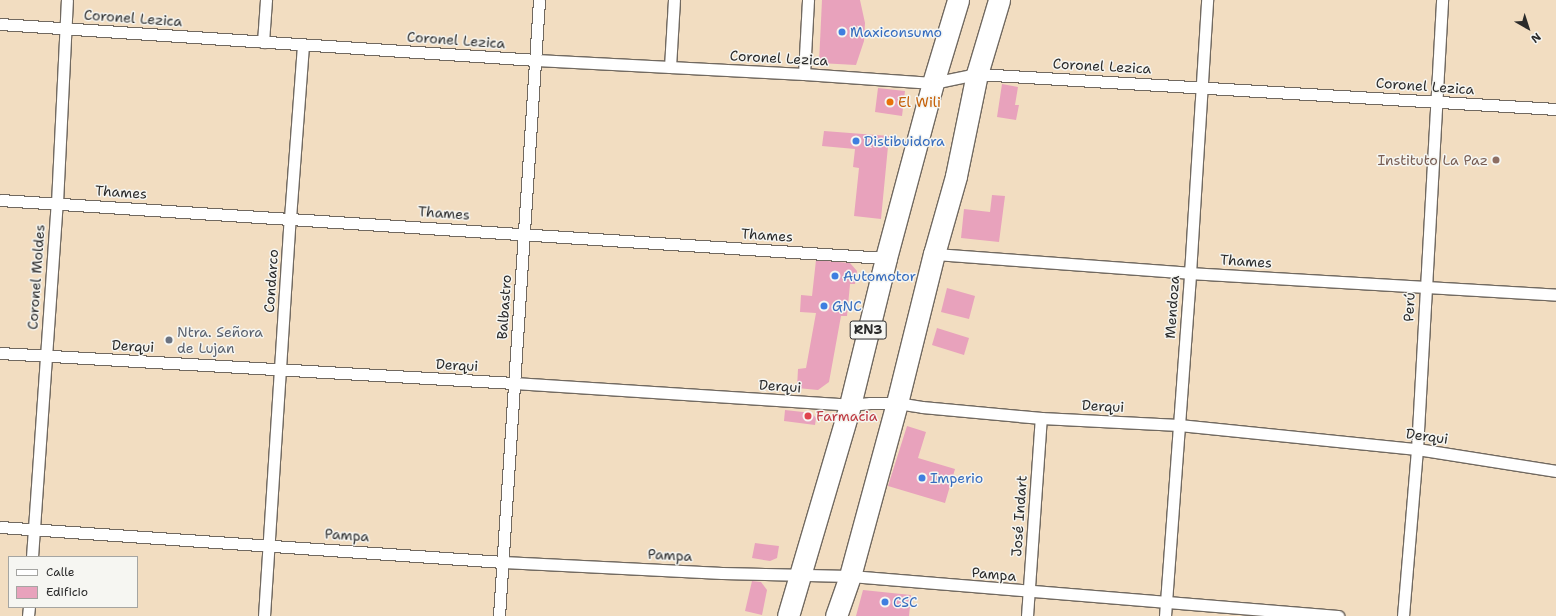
<!DOCTYPE html>
<meta charset="utf-8">
<style>
body{margin:0}
#map{position:relative;width:1556px;height:616px;overflow:hidden;background:#f2ddc1;font-family:"Shantell Sans",sans-serif}
div>[style]{position:absolute}
[style*='--x']{left:calc(var(--x)*1px);top:calc(var(--y)*1px);width:calc(var(--w)*1px);rotate:calc(var(--a)*1deg)}
.building>*{inset:0;background:#e8a2bc}
.roads{filter:drop-shadow(1px 0 #716960) drop-shadow(-1px 0 #716960) drop-shadow(0 1px #716960) drop-shadow(0 -1px #716960)}
.street>*{height:11px;margin:-5.5px;padding:0 5.5px;transform-origin:5.5px;border-radius:5.5px;background:#fff}
.highway>*{height:21px;margin:-10.5px;padding:0 10.5px;transform-origin:10.5px;border-radius:10.5px;background:#fff}
.dots>*{width:11px;height:11px;translate:-50% -50%;box-sizing:border-box;border:2px solid #f6f6f2;border-radius:50%}
span{translate:-50% -50%;white-space:nowrap;text-align:center;line-height:1.15;-webkit-text-stroke:3px #f6f6f2;paint-order:stroke}
.shield-label span{padding:1px 3px;background:#f6f6f2;border:1px solid;border-radius:3px;-webkit-text-stroke-width:0}
.shield-label{font-size:13px;color:#2b2b2b;font-weight:700}
.street-label{font-size:14px;color:#2b2b2b}
.shop-label{font-size:14px;color:#366cbe}
.left{translate:0 -50%;text-align:left}
.food-label{font-size:14px;color:#c56008}
.education-label{font-size:14px;color:#785e54}
.right{translate:-100% -50%;text-align:right}
.worship-label{font-size:14px;color:#5b616d}
.health-label{font-size:14px;color:#be3a42}
.legend{position:absolute;left:8px;top:556px;width:130px;height:52px;box-sizing:border-box;background:#f6f6f2;border:1px solid #a5a5a2;margin:0;padding:5px 7px;list-style:none;font-size:12px;color:#2b2b2b}
.legend li{display:flex;align-items:center;gap:8px;height:20px}
.legend b{width:20px;border:1px solid #a5a5a2}
.north{position:absolute;left:1508px;top:8px;width:40px;height:40px;-webkit-text-stroke:3px #f6f6f2;paint-order:stroke;rotate:141deg;font-size:11px;font-weight:700;line-height:16px;text-align:center;color:#2b2b2b}
.north::after{content:'';display:block;margin:auto;width:14px;height:18px;background:#2b2b2b;clip-path:polygon(50% 0,100% 100%,50% 72%,0 100%)}
</style>
<div id="map">
<div class="building">
<div style="clip-path:polygon(822px 0,860px 0,865px 23px,864px 41px,856px 65px,819px 63px)"></div>
<div style="clip-path:polygon(1002px 84px,1018px 87px,1015px 105px,1019px 105px,1016px 120px,997px 117px)"></div>
<div style="clip-path:polygon(878px 88px,905px 91px,902px 116px,875px 112px)"></div>
<div style="clip-path:polygon(824px 131px,889px 136px,881px 219px,854px 216px,859px 168px,853px 167px,855px 149px,822px 146px)"></div>
<div style="clip-path:polygon(992px 195px,1005px 196px,999px 242px,961px 238px,964px 209px,990px 212px)"></div>
<div style="clip-path:polygon(816px 260px,850px 263px,857px 271px,855px 284px,850px 284px,847px 316px,841px 316px,829px 382px,818px 390px,797px 388px,798px 369px,806px 368px,816px 313px,800px 312px,801px 295px,812px 296px)"></div>
<div style="clip-path:polygon(947px 288px,975px 296px,969px 319px,941px 312px)"></div>
<div style="clip-path:polygon(937px 328px,969px 338px,964px 355px,932px 345px)"></div>
<div style="clip-path:polygon(785px 410px,812px 413px,816px 418px,815px 425px,784px 421px)"></div>
<div style="clip-path:polygon(907px 426px,926px 432px,918px 458px,955px 469px,945px 503px,888px 486px)"></div>
<div style="clip-path:polygon(755px 543px,779px 546px,777px 558px,770px 561px,752px 558px)"></div>
<div style="clip-path:polygon(752px 581px,761px 582px,767px 590px,762px 615px,745px 611px)"></div>
<div style="clip-path:polygon(863px 590px,911px 595px,909px 616px,856px 616px)"></div>
</div>
<div class="roads">
<div class="street">
<div style="--x:0;--y:24;--w:537;--a:3.84"></div>
<div style="--x:536;--y:60;--w:268;--a:3"></div>
<div style="--x:804;--y:74;--w:129;--a:4"></div>
<div style="--x:933;--y:83;--w:45;--a:-11.6"></div>
<div style="--x:977;--y:74;--w:580;--a:3.46"></div>
<div style="--x:263;--y:42;--w:42;--a:-85.9"></div>
<div style="--x:670;--y:67;--w:67;--a:-86.6"></div>
<div style="--x:804;--y:74;--w:74;--a:-86.9"></div>
<div style="--x:0;--y:200;--w:888;--a:3.75"></div>
<div style="--x:934;--y:254;--w:257;--a:4.2"></div>
<div style="--x:1190;--y:273;--w:367;--a:3.4"></div>
<div style="--x:0;--y:353;--w:515;--a:3.34"></div>
<div style="--x:514;--y:383;--w:337;--a:3.7"></div>
<div style="--x:850;--y:405;--w:20;--a:-6"></div>
<div style="--x:870;--y:403;--w:27;--a:0"></div>
<div style="--x:897;--y:403;--w:25;--a:9"></div>
<div style="--x:922;--y:407;--w:120;--a:5.3"></div>
<div style="--x:1041;--y:418;--w:138;--a:2.9"></div>
<div style="--x:1179;--y:425;--w:239;--a:5.8"></div>
<div style="--x:1417;--y:449;--w:141;--a:9"></div>
<div style="--x:0;--y:527;--w:504;--a:3.98"></div>
<div style="--x:503;--y:562;--w:219;--a:2.9"></div>
<div style="--x:722;--y:573;--w:128;--a:1.3"></div>
<div style="--x:850;--y:576;--w:490;--a:4.7"></div>
<div style="--x:32;--y:557;--w:355;--a:-86"></div>
<div style="--x:57;--y:203;--w:203;--a:-87.2"></div>
<div style="--x:28;--y:616;--w:9;--a:-84"></div>
<div style="--x:264;--y:616;--w:399;--a:-86.3"></div>
<div style="--x:290;--y:218;--w:174;--a:-85.7"></div>
<div style="--x:499;--y:616;--w:617;--a:-86.28"></div>
<div style="--x:1027;--y:616;--w:198;--a:-86"></div>
<div style="--x:1165;--y:616;--w:344;--a:-85.8"></div>
<div style="--x:1190;--y:273;--w:274;--a:-86.4"></div>
<div style="--x:1403;--y:616;--w:168;--a:-85.2"></div>
<div style="--x:1417;--y:449;--w:450;--a:-86.8"></div>
</div>
<div class="highway">
<div style="--x:788;--y:616;--w:220;--a:-73.6"></div>
<div style="--x:850;--y:405;--w:151;--a:-76.2"></div>
<div style="--x:886;--y:258;--w:181;--a:-75"></div>
<div style="--x:933;--y:83;--w:87;--a:-73.2"></div>
<div style="--x:836;--y:616;--w:42;--a:-70.7"></div>
<div style="--x:850;--y:576;--w:179;--a:-74.8"></div>
<div style="--x:897;--y:403;--w:154;--a:-76.1"></div>
<div style="--x:934;--y:254;--w:81;--a:-74.2"></div>
<div style="--x:956;--y:176;--w:104;--a:-78.4"></div>
<div style="--x:977;--y:74;--w:77;--a:-73.4"></div>
</div>
</div>
<div class="dots">
<div style="left:842px;top:32px;background:#3f7fe0"></div>
<div style="left:890px;top:102px;background:#e8710a"></div>
<div style="left:856px;top:141px;background:#3f7fe0"></div>
<div style="left:1496px;top:160px;background:#8d6e63"></div>
<div style="left:835px;top:276px;background:#3f7fe0"></div>
<div style="left:824px;top:306px;background:#3f7fe0"></div>
<div style="left:169px;top:340px;background:#6b7280"></div>
<div style="left:808px;top:416px;background:#e0444e"></div>
<div style="left:922px;top:478px;background:#3f7fe0"></div>
<div style="left:885px;top:602px;background:#3f7fe0"></div>
</div>
<div class="shield-label">
<span style="left:868px;top:330px">RN3</span>
</div>
<div class="street-label">
<span style="left:133px;top:18px;rotate:4deg">Coronel Lezica</span>
<span style="left:456px;top:40px;rotate:4deg">Coronel Lezica</span>
<span style="left:779px;top:58px;rotate:3deg">Coronel Lezica</span>
<span style="left:1102px;top:66px;rotate:3deg">Coronel Lezica</span>
<span style="left:1425px;top:86px;rotate:4deg">Coronel Lezica</span>
<span style="left:121px;top:192px;rotate:4deg">Thames</span>
<span style="left:444px;top:213px;rotate:4deg">Thames</span>
<span style="left:767px;top:235px;rotate:4deg">Thames</span>
<span style="left:1246px;top:261px;rotate:4deg">Thames</span>
<span style="left:36px;top:277px;rotate:-86deg">Coronel Moldes</span>
<span style="left:271px;top:281px;rotate:-86deg">Condarco</span>
<span style="left:504px;top:307px;rotate:-86deg">Balbastro</span>
<span style="left:1172px;top:307px;rotate:-86deg">Mendoza</span>
<span style="left:1409px;top:307px;rotate:-87deg">Perú</span>
<span style="left:133px;top:346px;rotate:3deg">Derqui</span>
<span style="left:457px;top:365px;rotate:3deg">Derqui</span>
<span style="left:780px;top:386px;rotate:4deg">Derqui</span>
<span style="left:1103px;top:406px;rotate:3deg">Derqui</span>
<span style="left:1427px;top:436px;rotate:8deg">Derqui</span>
<span style="left:1019px;top:516px;rotate:-86deg">José Indart</span>
<span style="left:347px;top:535px;rotate:4deg">Pampa</span>
<span style="left:670px;top:555px;rotate:3deg">Pampa</span>
<span style="left:994px;top:574px;rotate:5deg">Pampa</span>
</div>
<div class="shop-label">
<span class="left" style="left:850px;top:32px">Maxiconsumo</span>
<span class="left" style="left:864px;top:141px">Distibuidora</span>
<span class="left" style="left:843px;top:276px">Automotor</span>
<span class="left" style="left:832px;top:306px">GNC</span>
<span class="left" style="left:930px;top:478px">Imperio</span>
<span class="left" style="left:893px;top:602px">CSC</span>
</div>
<div class="food-label">
<span class="left" style="left:898px;top:102px">El Wili</span>
</div>
<div class="education-label">
<span class="right" style="left:1488px;top:160px">Instituto La Paz</span>
</div>
<div class="worship-label">
<span class="left" style="left:177px;top:340px">Ntra. Señora<br>de Lujan</span>
</div>
<div class="health-label">
<span class="left" style="left:816px;top:416px">Farmacia</span>
</div>
<ul class="legend">
<li><b style="height:5px;background:#fff"></b>Calle</li>
<li><b style="height:11px;background:#e8a2bc"></b>Edificio</li>
</ul>
<div class="north">N</div>
</div>
